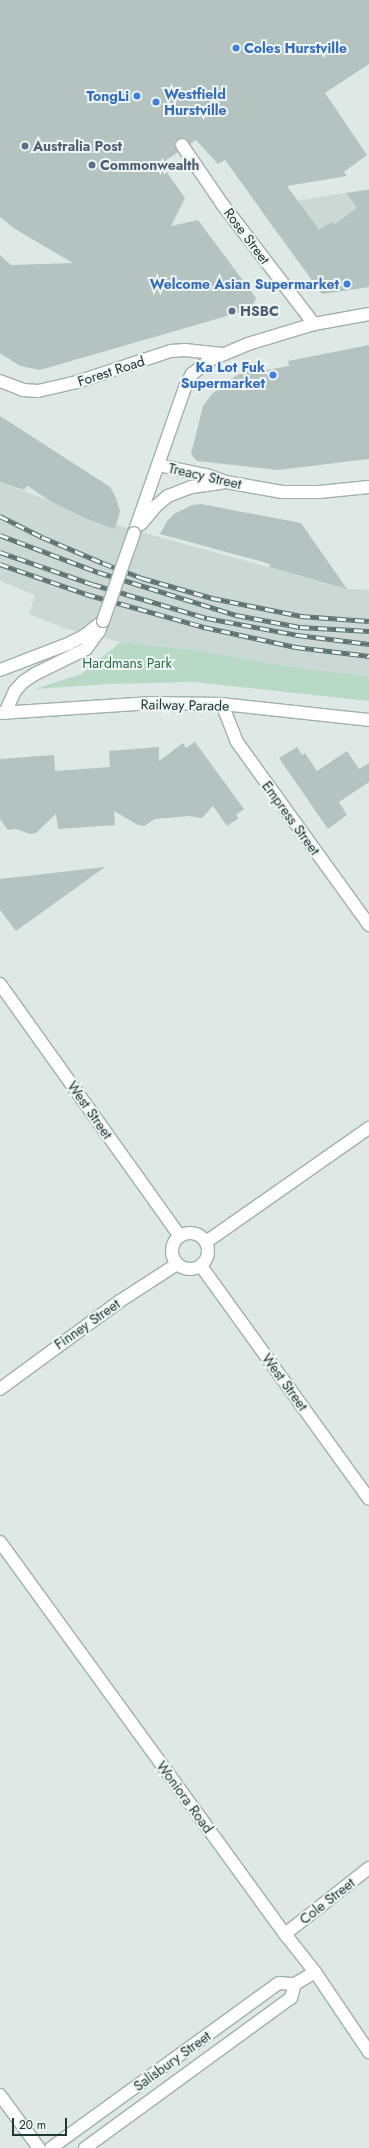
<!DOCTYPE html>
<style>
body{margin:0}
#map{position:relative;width:369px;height:2148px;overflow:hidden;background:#dee9e5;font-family:Jost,sans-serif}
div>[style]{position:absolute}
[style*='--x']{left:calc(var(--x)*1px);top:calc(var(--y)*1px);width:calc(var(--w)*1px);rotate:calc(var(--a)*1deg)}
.built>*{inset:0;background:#ccd8d4}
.green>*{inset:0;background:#b8d9c5}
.building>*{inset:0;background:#b4c3bf}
.roads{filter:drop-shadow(1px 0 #a2b0ac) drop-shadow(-1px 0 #a2b0ac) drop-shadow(0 1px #a2b0ac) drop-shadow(0 -1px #a2b0ac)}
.minor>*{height:12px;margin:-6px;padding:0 6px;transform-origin:6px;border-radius:6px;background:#fff}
.minor>.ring{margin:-6px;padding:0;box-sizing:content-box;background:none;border:12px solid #fff;border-radius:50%}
.tertiary>*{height:12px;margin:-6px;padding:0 6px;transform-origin:6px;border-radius:6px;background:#fff}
.secondary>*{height:12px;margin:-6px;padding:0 6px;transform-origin:6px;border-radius:6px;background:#fff}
.rail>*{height:4.5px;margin-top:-2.25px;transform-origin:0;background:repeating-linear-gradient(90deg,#eef6f3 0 9px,#5b7370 0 18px);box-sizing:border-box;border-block:1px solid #5b7370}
.bridges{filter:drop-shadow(1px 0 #a2b0ac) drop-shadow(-1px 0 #a2b0ac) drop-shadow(0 1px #a2b0ac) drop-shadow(0 -1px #a2b0ac)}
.tertiary-bridge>*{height:12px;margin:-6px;padding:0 6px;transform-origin:6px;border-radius:6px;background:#fff}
.dots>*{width:11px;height:11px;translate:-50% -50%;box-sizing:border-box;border:2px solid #eef6f3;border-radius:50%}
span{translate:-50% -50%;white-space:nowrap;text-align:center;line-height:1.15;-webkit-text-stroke:4px #eef6f3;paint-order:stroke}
.shop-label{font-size:14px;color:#366cbe;font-weight:700}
.left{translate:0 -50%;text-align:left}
.right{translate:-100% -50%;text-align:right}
.service-label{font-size:14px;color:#4e5e75;font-weight:700}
.street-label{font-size:14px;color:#213734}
.park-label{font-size:14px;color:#2e6b4d}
.scale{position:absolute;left:12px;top:2118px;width:55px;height:18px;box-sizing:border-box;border:2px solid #213734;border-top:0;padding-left:5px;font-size:12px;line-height:14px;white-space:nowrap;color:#213734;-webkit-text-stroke:3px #eef6f3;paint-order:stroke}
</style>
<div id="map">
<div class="built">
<div style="clip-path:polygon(369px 189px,369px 287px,322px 294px,261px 211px,264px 206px)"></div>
<div style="clip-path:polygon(0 416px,110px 487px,116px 498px,120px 511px,116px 525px,347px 589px,369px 590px,369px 676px,298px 668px,201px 651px,121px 642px,67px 629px,29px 614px,35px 595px,0 581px,0 482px,50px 501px,27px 486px,24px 490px)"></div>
</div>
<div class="green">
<div style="clip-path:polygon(121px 642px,201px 651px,298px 668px,369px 676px,369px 701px,194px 682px,109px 684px,35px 689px,81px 674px)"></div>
</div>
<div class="building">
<div style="clip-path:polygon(0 0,369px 0,369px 64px,325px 93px,367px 155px,344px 172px,347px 176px,287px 186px,319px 230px,332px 222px,334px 225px,357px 208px,346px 193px,369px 190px,369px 287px,322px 294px,225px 160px,218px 164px,196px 140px,190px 144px,186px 138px,181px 138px,175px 142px,175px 146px,178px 152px,161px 164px,185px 198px,171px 226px,198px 220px,256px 298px,251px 309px,40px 370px,20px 366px,0 353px,0 255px,11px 265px,73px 263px,15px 229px,0 217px)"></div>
<div style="clip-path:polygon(369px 345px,369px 459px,278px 470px,197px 461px,191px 454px,203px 406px,212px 394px,237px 375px,261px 367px,261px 371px,289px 366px,288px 361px)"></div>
<div style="clip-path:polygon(0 416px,110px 487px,116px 498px,120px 511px,115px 529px,85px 518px,50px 501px,27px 485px,24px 490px,0 482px)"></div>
<div style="clip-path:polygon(201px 504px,301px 523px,347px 589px,269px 567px,270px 564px,252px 559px,160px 534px,167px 521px,174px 514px,192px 505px)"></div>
<div style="clip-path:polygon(195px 742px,244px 809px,236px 815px,239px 818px,227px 826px,213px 806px,202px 818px,189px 816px,155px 819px,144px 826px,138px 825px,114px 811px,115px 825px,58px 829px,56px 814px,36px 833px,30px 834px,16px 829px,8px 830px,0 819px,0 759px,54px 755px,55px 771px,110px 767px,109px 751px,159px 747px,159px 761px,183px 743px,186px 748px)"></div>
<div style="clip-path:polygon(297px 747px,302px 755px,305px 753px,317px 771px,347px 751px,359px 769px,369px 763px,369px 782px,339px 802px,347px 815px,328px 829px,279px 758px)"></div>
<div style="clip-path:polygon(105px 867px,16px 931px,0 910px,0 879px)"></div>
</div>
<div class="roads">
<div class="minor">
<div style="--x:182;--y:145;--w:73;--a:55.7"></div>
<div style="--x:223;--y:205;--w:150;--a:52.6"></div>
<div style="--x:0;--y:381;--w:25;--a:21"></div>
<div style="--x:23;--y:390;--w:15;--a:4"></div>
<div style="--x:38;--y:391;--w:40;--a:-13"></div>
<div style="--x:77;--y:382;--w:99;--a:-18.3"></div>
<div style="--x:171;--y:351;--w:14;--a:-4"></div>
<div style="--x:185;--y:350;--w:37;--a:6"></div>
<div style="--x:222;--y:704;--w:41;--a:68.5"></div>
<div style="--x:237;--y:742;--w:226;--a:54.2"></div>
<div style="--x:0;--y:984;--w:310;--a:54.5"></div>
<div class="ring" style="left:172px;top:1233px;width:24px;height:24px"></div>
<div style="--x:206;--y:1242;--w:199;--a:-35"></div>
<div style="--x:201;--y:1266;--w:287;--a:54.2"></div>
<div style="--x:0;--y:1389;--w:149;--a:-36.3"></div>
<div style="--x:120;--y:1301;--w:68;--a:-33"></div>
<div style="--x:285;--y:1934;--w:107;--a:-38.2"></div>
<div style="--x:0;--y:2095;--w:66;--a:53.7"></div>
<div style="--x:51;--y:2148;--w:281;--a:-35.9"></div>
<div style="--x:279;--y:1983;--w:16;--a:4"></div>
<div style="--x:295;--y:1984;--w:23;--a:-31"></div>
<div style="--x:85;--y:2148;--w:255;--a:-36.1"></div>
<div style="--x:291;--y:1998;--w:15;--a:-74"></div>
</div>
<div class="tertiary">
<div style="--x:158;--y:465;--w:49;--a:11.8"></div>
<div style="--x:206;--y:475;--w:21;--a:19"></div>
<div style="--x:226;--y:482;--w:57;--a:10.1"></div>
<div style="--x:282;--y:492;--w:37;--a:0"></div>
<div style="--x:319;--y:492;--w:50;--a:-5.7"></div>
<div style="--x:141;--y:524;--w:23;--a:-50"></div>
<div style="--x:156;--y:506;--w:16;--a:-40"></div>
<div style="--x:168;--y:496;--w:26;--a:-21"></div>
<div style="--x:192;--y:487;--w:30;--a:-8"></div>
<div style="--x:134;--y:533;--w:155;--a:-70.7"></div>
<div style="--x:185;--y:387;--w:15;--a:-62"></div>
<div style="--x:192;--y:374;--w:23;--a:-38"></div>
<div style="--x:210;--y:360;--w:41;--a:-22.8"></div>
<div style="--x:248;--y:344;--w:69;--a:-16.9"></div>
<div style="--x:314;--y:324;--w:56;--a:-10.3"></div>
<div style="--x:0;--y:670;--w:73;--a:-20.9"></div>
<div style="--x:68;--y:644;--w:18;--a:-27"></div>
<div style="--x:84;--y:636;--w:23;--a:-38"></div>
<div style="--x:5;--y:713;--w:24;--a:-66"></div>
<div style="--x:15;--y:691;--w:12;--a:-48"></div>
<div style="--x:23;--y:682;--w:14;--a:-34"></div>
<div style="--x:35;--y:674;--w:57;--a:-26.1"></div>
<div style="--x:86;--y:649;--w:22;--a:-54"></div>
<div style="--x:99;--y:631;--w:11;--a:-68"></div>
<div style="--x:0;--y:1542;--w:485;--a:54"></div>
<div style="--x:285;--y:1934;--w:48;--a:51.7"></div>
<div style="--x:315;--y:1972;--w:97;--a:56"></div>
</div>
<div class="secondary">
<div style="--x:0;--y:713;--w:152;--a:-3.8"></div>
<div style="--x:152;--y:703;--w:70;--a:0.8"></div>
<div style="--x:222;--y:704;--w:148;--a:6.2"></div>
</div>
</div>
<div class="rail">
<div style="--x:0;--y:516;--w:47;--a:26.6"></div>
<div style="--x:42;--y:537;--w:66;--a:23.1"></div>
<div style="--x:103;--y:563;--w:42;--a:21"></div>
<div style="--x:142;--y:578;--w:73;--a:15.9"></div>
<div style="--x:212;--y:598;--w:91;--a:11.4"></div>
<div style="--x:301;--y:616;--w:68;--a:4.2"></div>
<div style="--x:0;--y:535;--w:105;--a:20.7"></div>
<div style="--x:98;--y:572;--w:145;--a:17.3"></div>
<div style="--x:236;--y:615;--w:65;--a:10.6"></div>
<div style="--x:300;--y:627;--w:69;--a:3.3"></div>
<div style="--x:0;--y:552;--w:97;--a:19.2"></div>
<div style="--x:92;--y:584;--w:120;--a:16.5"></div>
<div style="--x:207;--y:618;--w:93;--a:10.6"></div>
<div style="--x:298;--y:635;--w:72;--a:7.2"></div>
<div style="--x:0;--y:564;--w:91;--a:19.2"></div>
<div style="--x:86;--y:594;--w:123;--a:15.6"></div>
<div style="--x:204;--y:627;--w:94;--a:12.3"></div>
<div style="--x:296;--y:647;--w:74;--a:7"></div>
</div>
<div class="bridges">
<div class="tertiary-bridge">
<div style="--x:103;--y:621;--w:93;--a:-70.6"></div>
</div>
</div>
<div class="dots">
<div style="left:236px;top:48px;background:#3f7fe0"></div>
<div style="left:137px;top:96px;background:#3f7fe0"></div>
<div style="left:156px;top:102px;background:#3f7fe0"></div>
<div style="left:25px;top:146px;background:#5c6f8a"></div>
<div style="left:92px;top:165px;background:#5c6f8a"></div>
<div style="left:347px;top:284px;background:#3f7fe0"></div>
<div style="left:232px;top:311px;background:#5c6f8a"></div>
<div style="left:273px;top:375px;background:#3f7fe0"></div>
</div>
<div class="shop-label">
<span class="left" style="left:244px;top:48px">Coles Hurstville</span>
<span class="left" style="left:164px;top:102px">Westfield<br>Hurstville</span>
<span class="right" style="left:129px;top:96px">TongLi</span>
<span class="right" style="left:339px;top:284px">Welcome Asian Supermarket</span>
<span class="right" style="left:265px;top:375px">Ka Lot Fuk<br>Supermarket</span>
</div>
<div class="service-label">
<span class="left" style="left:33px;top:146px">Australia Post</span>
<span class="left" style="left:100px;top:165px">Commonwealth</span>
<span class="left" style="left:240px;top:311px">HSBC</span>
</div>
<div class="street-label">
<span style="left:247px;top:236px;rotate:53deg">Rose Street</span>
<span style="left:111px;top:371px;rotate:-18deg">Forest Road</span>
<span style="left:205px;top:476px;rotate:13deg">Treacy Street</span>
<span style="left:185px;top:705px;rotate:1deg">Railway Parade</span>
<span style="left:291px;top:818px;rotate:54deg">Empress Street</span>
<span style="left:90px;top:1110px;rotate:55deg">West Street</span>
<span style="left:87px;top:1324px;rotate:-35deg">Finney Street</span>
<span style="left:285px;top:1382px;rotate:54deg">West Street</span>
<span style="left:185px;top:1797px;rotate:54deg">Woniora Road</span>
<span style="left:327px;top:1901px;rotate:-38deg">Cole Street</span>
<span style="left:172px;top:2061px;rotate:-36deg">Salisbury Street</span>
</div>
<div class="park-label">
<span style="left:127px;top:663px">Hardmans Park</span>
</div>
<div class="scale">20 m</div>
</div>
